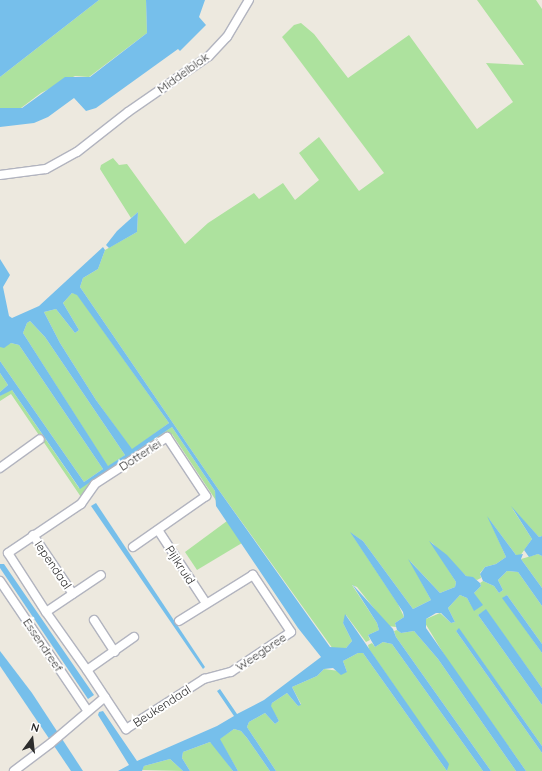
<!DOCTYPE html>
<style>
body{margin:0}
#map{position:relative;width:542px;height:771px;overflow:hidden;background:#ede9df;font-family:Quicksand,sans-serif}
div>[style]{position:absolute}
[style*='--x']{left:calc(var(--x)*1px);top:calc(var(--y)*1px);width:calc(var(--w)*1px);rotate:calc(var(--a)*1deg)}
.green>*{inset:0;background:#ade29e}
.water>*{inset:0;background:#76bfeb}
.roads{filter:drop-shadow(1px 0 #b2b4bf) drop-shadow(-1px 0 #b2b4bf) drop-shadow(0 1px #b2b4bf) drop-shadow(0 -1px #b2b4bf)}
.minor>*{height:8px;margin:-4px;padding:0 4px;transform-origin:4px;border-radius:4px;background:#fff}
span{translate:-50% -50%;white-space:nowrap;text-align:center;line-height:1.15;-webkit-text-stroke:4px #fff;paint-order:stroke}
.street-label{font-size:12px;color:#2c2c2c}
.north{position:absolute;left:12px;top:719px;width:40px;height:40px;-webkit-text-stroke:3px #fff;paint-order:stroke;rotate:15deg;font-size:11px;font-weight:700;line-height:16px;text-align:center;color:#2c2c2c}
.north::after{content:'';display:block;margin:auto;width:14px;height:18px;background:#2c2c2c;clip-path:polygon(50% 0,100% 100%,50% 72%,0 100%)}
</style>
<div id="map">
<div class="green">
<div style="clip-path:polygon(99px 0,146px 0,147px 33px,89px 77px,75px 76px,41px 93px,21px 108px,0 108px,0 77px)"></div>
<div style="clip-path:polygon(477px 0,536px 0,542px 9px,542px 536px,539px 537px,512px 508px,532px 539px,520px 556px,516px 555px,489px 519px,506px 557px,496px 564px,485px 567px,480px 573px,481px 578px,477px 580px,466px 576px,431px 542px,456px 582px,455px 587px,440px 593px,410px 561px,431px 600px,413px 609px,363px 541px,351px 533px,398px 604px,404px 617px,395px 623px,396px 627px,388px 626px,357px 587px,352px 585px,377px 623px,379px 630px,368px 635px,370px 640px,366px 642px,346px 615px,343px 623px,352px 641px,346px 648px,333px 649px,218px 489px,80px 287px,83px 278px,98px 269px,105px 250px,137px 232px,138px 212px,131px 218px,100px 169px,101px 165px,113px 158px,119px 165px,127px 164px,185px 244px,208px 223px,254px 193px,259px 199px,283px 183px,295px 200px,319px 180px,299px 153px,319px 137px,359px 191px,384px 173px,282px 37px,294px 25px,301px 23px,314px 34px,348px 78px,409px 35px,477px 129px,513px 102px,486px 63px,524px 65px)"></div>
<div style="clip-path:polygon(72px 293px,77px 294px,169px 423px,132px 450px,96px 400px,60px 343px,44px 312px,56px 309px,75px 333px,79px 330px,63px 303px)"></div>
<div style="clip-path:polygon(30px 321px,45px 337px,125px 455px,108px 467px,23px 333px,27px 323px)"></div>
<div style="clip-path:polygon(11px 343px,19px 345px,103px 469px,84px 482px,0 361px,0 347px)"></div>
<div style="clip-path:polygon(0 373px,8px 385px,0 392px)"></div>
<div style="clip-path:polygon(9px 390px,12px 390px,79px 488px,172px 427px,215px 491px,217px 502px,172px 434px,170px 435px,167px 432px,90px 484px,81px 497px,11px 394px,0 401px,0 396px)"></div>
<div style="clip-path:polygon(227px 521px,242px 543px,197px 570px,185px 552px)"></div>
<div style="clip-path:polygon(538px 554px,542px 556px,542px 588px,521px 559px)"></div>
<div style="clip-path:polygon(507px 571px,518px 572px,542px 606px,542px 644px,507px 595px,503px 598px,542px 653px,542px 688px,486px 610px,478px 615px,542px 705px,542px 746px,459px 629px,456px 631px,542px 753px,542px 771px,526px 771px,448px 661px,425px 623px,426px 619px,440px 613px,451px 623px,455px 622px,448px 608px,460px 595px,467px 598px,474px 610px,474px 593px,481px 586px,480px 583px,483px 581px,494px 586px,499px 593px,503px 590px,498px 580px)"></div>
<div style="clip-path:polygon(397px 630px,401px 633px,414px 631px,438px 659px,516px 771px,491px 771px,396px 637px,394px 631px)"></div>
<div style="clip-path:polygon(383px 642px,392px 644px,483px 771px,447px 771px,448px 764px,369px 649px,368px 645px,372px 643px,375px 647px)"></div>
<div style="clip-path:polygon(358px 653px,363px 653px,447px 771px,276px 771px,247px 727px,249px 722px,265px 713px,275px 724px,279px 721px,270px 706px,272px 703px,287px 693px,298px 706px,301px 704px,292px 687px,317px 676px,324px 669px,347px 672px,343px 661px)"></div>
<div style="clip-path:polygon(234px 729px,241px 731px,247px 738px,270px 771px,238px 771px,219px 739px)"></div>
<div style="clip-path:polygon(210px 742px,214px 745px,233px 771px,190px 771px,182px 758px,183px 752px)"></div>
<div style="clip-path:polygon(170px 759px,183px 771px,142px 770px,144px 766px)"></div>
</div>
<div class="water">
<div style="clip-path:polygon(0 0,99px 0,0 77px)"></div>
<div style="clip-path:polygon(146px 0,205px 0,199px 17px,206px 25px,180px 51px,178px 49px,96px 108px,86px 111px,74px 98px,48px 117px,34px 123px,0 127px,0 108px,22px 108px,65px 77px,90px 77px,147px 33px)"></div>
<div style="clip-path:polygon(138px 212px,137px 232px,109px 248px,106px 245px,117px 231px)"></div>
<div style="clip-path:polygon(evenodd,103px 247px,105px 250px,98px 269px,83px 278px,80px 287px,218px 489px,330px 647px,346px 648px,352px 641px,343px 623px,345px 614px,449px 764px,447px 771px,363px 653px,358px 653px,343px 661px,347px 672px,341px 675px,333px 668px,324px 669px,317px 676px,292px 687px,301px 705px,298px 706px,287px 693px,272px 703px,271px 706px,279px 721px,275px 724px,265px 713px,249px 722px,247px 727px,276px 771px,270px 771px,247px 738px,241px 731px,234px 729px,220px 739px,238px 771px,233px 771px,210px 742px,183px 752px,182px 758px,190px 771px,183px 771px,170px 759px,144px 766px,142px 771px,118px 771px,129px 765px,98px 715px,99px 712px,103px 711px,137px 761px,217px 726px,234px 716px,217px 691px,220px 689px,237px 714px,264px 700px,321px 657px,298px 628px,216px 506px,215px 491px,172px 427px,80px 489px,12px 390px,0 396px,0 392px,8px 385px,0 373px,0 361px,84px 482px,103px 469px,19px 345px,11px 343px,4px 348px,0 347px,0 259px,10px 275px,3px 287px,9px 316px,12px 318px,39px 306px,103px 247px,72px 293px,77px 295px,169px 423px,132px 449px,96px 400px,60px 343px,44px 312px,56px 309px,75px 333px,79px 330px,63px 303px,72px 293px,103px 247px,30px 321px,45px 337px,125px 455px,108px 466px,23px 333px,27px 323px,30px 321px)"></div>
<div style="clip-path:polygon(96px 503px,205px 667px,203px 669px,91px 506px)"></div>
<div style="clip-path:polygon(511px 506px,539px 537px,542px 536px,542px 556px,538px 554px,529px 557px,524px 550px,532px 539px)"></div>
<div style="clip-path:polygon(487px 516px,516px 555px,523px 554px,521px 559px,542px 588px,542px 606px,518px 572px,507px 571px,498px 580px,503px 590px,499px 593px,494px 586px,483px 581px,480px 574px,485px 567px,496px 564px,506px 557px)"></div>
<div style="clip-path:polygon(350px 532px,363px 541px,413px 609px,431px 600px,408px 559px,440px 593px,455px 587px,456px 582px,429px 541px,447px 555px,466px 576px,473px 577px,480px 583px,481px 586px,474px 593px,483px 605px,474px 611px,467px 598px,460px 595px,448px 608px,455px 622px,451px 623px,441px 613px,436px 613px,426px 619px,426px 628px,526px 771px,516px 771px,438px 659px,414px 631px,401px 633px,397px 630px,395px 623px,404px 617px,403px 612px)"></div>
<div style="clip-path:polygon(0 564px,4px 564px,94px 695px,88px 699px,0 568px)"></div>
<div style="clip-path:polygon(352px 584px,393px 629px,396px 637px,491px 771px,483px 771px,392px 644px,383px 642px,375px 647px,368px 635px,379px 630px,377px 623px)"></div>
<div style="clip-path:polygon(507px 595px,542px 644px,542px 653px,502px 598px)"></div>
<div style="clip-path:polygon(486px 609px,542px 688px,542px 705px,478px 615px)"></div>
<div style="clip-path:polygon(459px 628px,542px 746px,542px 753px,456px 631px)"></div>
<div style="clip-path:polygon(0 651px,32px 693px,83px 771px,71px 771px,0 666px)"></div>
</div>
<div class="roads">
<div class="minor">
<div style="--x:0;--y:175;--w:46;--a:-7.4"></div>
<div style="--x:46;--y:169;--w:35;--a:-29"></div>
<div style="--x:77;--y:152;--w:65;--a:-38.1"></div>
<div style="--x:128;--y:112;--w:98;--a:-34.7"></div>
<div style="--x:209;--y:56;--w:26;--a:-47"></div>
<div style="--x:227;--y:37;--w:43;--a:-59.3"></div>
<div style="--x:0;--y:468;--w:49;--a:-35.9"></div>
<div style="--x:158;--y:530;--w:87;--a:56.7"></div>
<div style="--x:33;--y:535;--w:71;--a:55.9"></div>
<div style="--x:0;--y:581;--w:156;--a:56"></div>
<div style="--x:46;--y:612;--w:70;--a:-122.8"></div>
<div style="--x:8;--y:553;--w:88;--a:-33.9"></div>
<div style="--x:81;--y:504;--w:24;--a:-55"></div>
<div style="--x:95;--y:484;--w:86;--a:-33.1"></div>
<div style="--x:167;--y:437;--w:71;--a:56.5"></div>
<div style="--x:206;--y:496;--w:89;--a:145.1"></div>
<div style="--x:94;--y:620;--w:38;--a:57"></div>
<div style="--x:134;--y:637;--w:57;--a:144.9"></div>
<div style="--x:87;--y:670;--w:71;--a:56.5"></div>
<div style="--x:126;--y:729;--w:93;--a:-32.7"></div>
<div style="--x:204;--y:679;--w:28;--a:-15"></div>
<div style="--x:231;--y:672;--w:72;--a:-33.7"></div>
<div style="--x:291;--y:632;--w:69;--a:-123.7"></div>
<div style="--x:253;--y:575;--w:87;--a:148.1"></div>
<div style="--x:87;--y:670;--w:71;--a:-125.3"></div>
<div style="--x:46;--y:612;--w:66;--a:-33.9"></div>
<div style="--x:14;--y:771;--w:46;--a:-37.1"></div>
<div style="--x:51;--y:743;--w:71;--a:-40.4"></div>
</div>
</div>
<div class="street-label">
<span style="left:183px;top:73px;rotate:-36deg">Middelblok</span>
<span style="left:140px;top:455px;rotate:-33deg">Dotterlei</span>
<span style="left:53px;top:565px;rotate:56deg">Iependaal</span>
<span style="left:180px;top:565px;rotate:57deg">Pijlkruid</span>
<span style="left:43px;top:645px;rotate:56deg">Essendreef</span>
<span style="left:261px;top:652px;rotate:-34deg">Weegbree</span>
<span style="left:162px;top:706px;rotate:-33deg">Beukendaal</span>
</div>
<div class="north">N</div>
</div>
